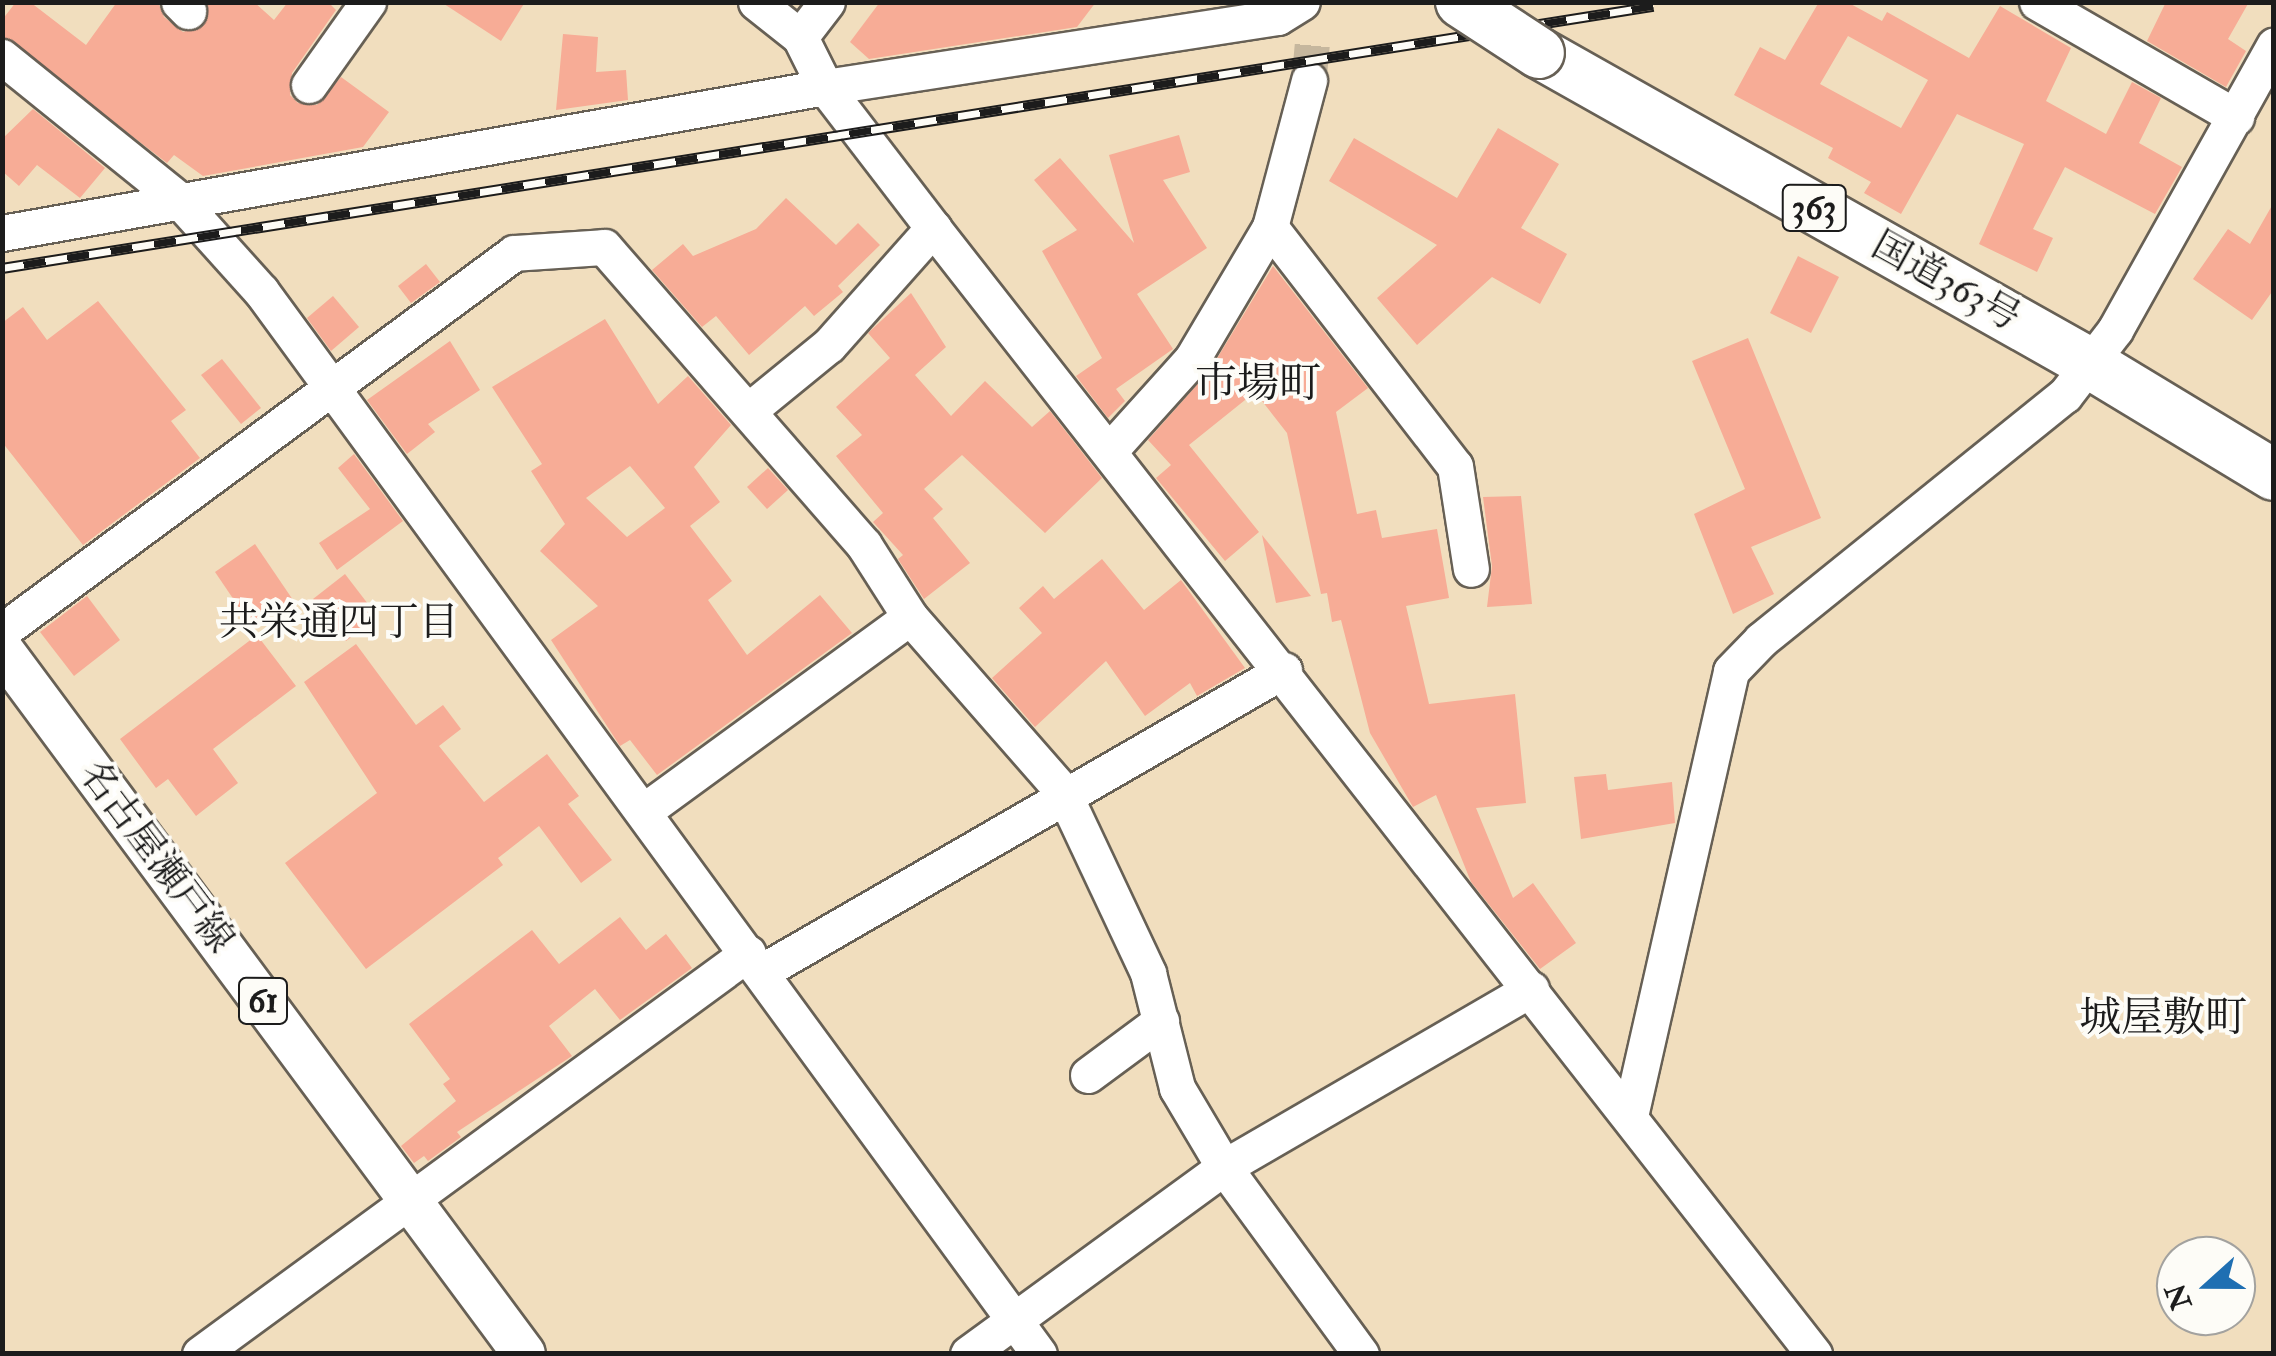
<!DOCTYPE html>
<meta charset="utf-8">
<style>
body{margin:0}
#map{position:relative;width:2276px;height:1356px;overflow:hidden;background:#f1debe;font-family:"IM FELL Double Pica","Noto Serif JP",serif}
div>[style]{position:absolute}
[style*='--x']{left:calc(var(--x)*1px);top:calc(var(--y)*1px);width:calc(var(--w)*1px);rotate:calc(var(--a)*1deg)}
.building>*{inset:0;background:#f7ac96}
.minor-tunnel>*{height:35px;margin-top:-17.5px;transform-origin:0;background:repeating-linear-gradient(90deg,#c6b79e 0 35px,transparent 0 53px)}
.roads{filter:drop-shadow(2px 0 #676055) drop-shadow(-2px 0 #676055) drop-shadow(0 2px #676055) drop-shadow(0 -2px #676055)}
.minor>*{height:35px;margin:-17.5px;padding:0 17.5px;transform-origin:17.5px;border-radius:17.5px;background:#fff}
.major>*{height:42px;margin:-21px;padding:0 21px;transform-origin:21px;border-radius:21px;background:#fff}
.highway>*{height:50px;margin:-25px;padding:0 25px;transform-origin:25px;border-radius:25px;background:#fff}
.rail>*{height:11px;margin-top:-5.5px;transform-origin:0;background:repeating-linear-gradient(90deg,#fdfcf7 0 22px,#1c1c1c 0 44px);box-sizing:border-box;border-block:2px solid #1c1c1c}
.bridges{filter:drop-shadow(2px 0 #676055) drop-shadow(-2px 0 #676055) drop-shadow(0 2px #676055) drop-shadow(0 -2px #676055)}
.highway-bridge>*{height:50px;margin:-25px;padding:0 25px;transform-origin:25px;border-radius:25px;background:#fff}
span{translate:-50% -50%;white-space:nowrap;text-align:center;line-height:1.15;-webkit-text-stroke:8px #fdfcf7;paint-order:stroke}
.shield-label span{padding:2px 8px;background:#fdfcf7;border:2px solid;border-radius:8px;-webkit-text-stroke-width:0}
.shield-label{font-size:35px;color:#1c1c1c;font-weight:700}
.street-label{font-size:38px;color:#1c1c1c}
.neighbourhood-label{font-size:40px;color:#1c1c1c}
.quarter-label{font-size:42px;color:#1c1c1c}
.frame{position:absolute;inset:0;border:5px solid #1c1c1c;pointer-events:none}
.north{position:absolute;left:2156px;top:1236px;width:100px;height:100px;box-sizing:border-box;background:#fdfcf7;border:2px solid #a3a29f;border-radius:50%;rotate:249deg;font-size:28px;font-weight:700;line-height:40px;text-align:center;color:#1c1c1c}
.north::after{content:'';display:block;margin:auto;width:35px;height:45px;background:#1f6fb2;clip-path:polygon(50% 0,100% 100%,50% 72%,0 100%)}
</style>
<div id="map">
<div class="building">
<div style="clip-path:polygon(16px 2px,30px 2px,86px 45px,117px 2px,158px 2px,164px 17px,183px 32px,204px 25px,207px 2px,254px 2px,274px 20px,288px 2px,328px 2px,336px 10px,292px 73px,290px 95px,298px 103px,317px 105px,341px 77px,389px 112px,363px 147px,203px 176px,174px 155px,167px 163px,2px 36px,2px 20px)"></div>
<div style="clip-path:polygon(441px 2px,525px 2px,501px 41px)"></div>
<div style="clip-path:polygon(880px 2px,1096px 2px,1077px 27px,869px 59px,850px 42px)"></div>
<div style="clip-path:polygon(evenodd,1819px 2px,1847px 2px,1882px 21px,1887px 12px,1969px 58px,2000px 6px,2071px 48px,2046px 101px,2106px 134px,2132px 82px,2161px 98px,2139px 143px,2182px 167px,2155px 214px,2065px 167px,2033px 229px,2053px 238px,2037px 272px,1979px 244px,2024px 144px,1957px 114px,1901px 214px,1864px 193px,1871px 182px,1828px 158px,1833px 148px,1734px 95px,1760px 47px,1785px 60px,1819px 2px,1848px 36px,1928px 80px,1901px 128px,1820px 84px,1848px 36px)"></div>
<div style="clip-path:polygon(2166px 2px,2249px 2px,2228px 39px,2246px 51px,2226px 87px,2147px 41px)"></div>
<div style="clip-path:polygon(563px 34px,598px 37px,596px 72px,626px 70px,628px 100px,556px 110px)"></div>
<div style="clip-path:polygon(33px 109px,105px 168px,80px 198px,37px 165px,19px 186px,2px 171px,2px 139px)"></div>
<div style="clip-path:polygon(1498px 128px,1559px 164px,1521px 228px,1567px 254px,1540px 304px,1492px 277px,1417px 345px,1377px 298px,1437px 245px,1329px 181px,1354px 138px,1457px 198px)"></div>
<div style="clip-path:polygon(1179px 135px,1190px 172px,1163px 180px,1207px 248px,1137px 294px,1173px 349px,1116px 389px,1125px 401px,1108px 418px,1076px 376px,1102px 358px,1042px 251px,1077px 230px,1034px 180px,1060px 158px,1134px 243px,1109px 155px)"></div>
<div style="clip-path:polygon(786px 198px,836px 245px,858px 223px,880px 245px,838px 286px,843px 292px,814px 316px,805px 306px,749px 355px,716px 316px,702px 327px,652px 270px,683px 244px,693px 256px,756px 229px)"></div>
<div style="clip-path:polygon(2274px 202px,2274px 289px,2252px 320px,2193px 279px,2228px 229px,2250px 244px)"></div>
<div style="clip-path:polygon(1798px 256px,1839px 277px,1811px 333px,1770px 313px)"></div>
<div style="clip-path:polygon(426px 264px,440px 282px,411px 303px,398px 286px)"></div>
<div style="clip-path:polygon(1273px 266px,1368px 388px,1336px 412px,1357px 514px,1376px 510px,1382px 538px,1437px 529px,1449px 598px,1406px 606px,1429px 704px,1515px 694px,1526px 803px,1476px 808px,1513px 898px,1533px 883px,1576px 943px,1540px 969px,1471px 882px,1436px 795px,1413px 807px,1370px 733px,1341px 620px,1332px 622px,1327px 593px,1321px 594px,1287px 433px,1255px 392px,1189px 445px,1259px 532px,1225px 561px,1156px 478px,1171px 465px,1148px 440px,1210px 370px)"></div>
<div style="clip-path:polygon(911px 293px,946px 347px,915px 375px,951px 416px,985px 381px,1032px 427px,1050px 411px,1102px 478px,1045px 533px,962px 455px,924px 489px,943px 509px,933px 518px,970px 563px,924px 599px,898px 559px,903px 555px,873px 522px,883px 513px,836px 456px,862px 435px,836px 407px,890px 358px,868px 333px)"></div>
<div style="clip-path:polygon(333px 296px,359px 327px,331px 351px,307px 318px)"></div>
<div style="clip-path:polygon(98px 301px,186px 410px,171px 421px,200px 458px,83px 545px,2px 442px,2px 323px,23px 307px,47px 340px)"></div>
<div style="clip-path:polygon(evenodd,605px 319px,658px 404px,688px 376px,731px 425px,694px 467px,720px 502px,690px 526px,732px 581px,708px 600px,747px 655px,820px 595px,852px 633px,657px 775px,630px 740px,620px 746px,551px 640px,598px 606px,540px 551px,565px 524px,531px 471px,542px 464px,492px 387px,605px 319px,630px 466px,665px 508px,627px 537px,586px 498px,630px 466px)"></div>
<div style="clip-path:polygon(1748px 338px,1821px 518px,1751px 547px,1774px 594px,1733px 614px,1694px 514px,1745px 489px,1692px 361px)"></div>
<div style="clip-path:polygon(450px 341px,480px 390px,428px 424px,435px 432px,407px 454px,367px 400px)"></div>
<div style="clip-path:polygon(222px 359px,261px 408px,241px 424px,201px 375px)"></div>
<div style="clip-path:polygon(354px 454px,403px 521px,337px 570px,319px 543px,370px 509px,338px 468px)"></div>
<div style="clip-path:polygon(768px 468px,788px 490px,767px 509px,747px 487px)"></div>
<div style="clip-path:polygon(1521px 496px,1532px 604px,1487px 607px,1492px 566px,1483px 497px)"></div>
<div style="clip-path:polygon(1262px 535px,1311px 596px,1276px 603px)"></div>
<div style="clip-path:polygon(255px 544px,293px 600px,253px 628px,215px 572px)"></div>
<div style="clip-path:polygon(1102px 559px,1144px 610px,1181px 580px,1245px 668px,1197px 696px,1190px 683px,1145px 716px,1106px 661px,1035px 727px,992px 678px,1042px 633px,1019px 608px,1043px 586px,1054px 599px)"></div>
<div style="clip-path:polygon(345px 574px,378px 617px,346px 641px,313px 599px)"></div>
<div style="clip-path:polygon(87px 596px,120px 640px,74px 676px,40px 632px)"></div>
<div style="clip-path:polygon(257px 635px,296px 686px,213px 749px,238px 783px,196px 816px,168px 779px,156px 788px,120px 739px)"></div>
<div style="clip-path:polygon(356px 644px,416px 725px,443px 705px,461px 729px,439px 746px,484px 802px,547px 754px,579px 796px,568px 804px,612px 860px,581px 883px,539px 826px,498px 858px,503px 865px,366px 969px,285px 863px,377px 793px,304px 682px)"></div>
<div style="clip-path:polygon(1606px 774px,1608px 790px,1672px 782px,1675px 823px,1581px 839px,1574px 777px)"></div>
<div style="clip-path:polygon(620px 917px,646px 950px,666px 934px,692px 968px,620px 1020px,595px 989px,549px 1026px,572px 1056px,457px 1132px,461px 1137px,428px 1161px,424px 1156px,414px 1163px,401px 1146px,456px 1101px,443px 1084px,450px 1079px,409px 1024px,532px 930px,559px 964px)"></div>
</div>
<div class="minor-tunnel">
<div style="--x:1309;--y:80;--w:43;--a:-84.7"></div>
</div>
<div class="roads">
<div class="minor">
<div style="--x:179;--y:2;--w:13;--a:45"></div>
<div style="--x:756;--y:2;--w:56;--a:38.5"></div>
<div style="--x:800;--y:37;--w:56;--a:63.4"></div>
<div style="--x:825;--y:87;--w:178;--a:52.5"></div>
<div style="--x:933;--y:228;--w:1430;--a:51.96"></div>
<div style="--x:2037;--y:2;--w:230;--a:30"></div>
<div style="--x:800;--y:37;--w:44;--a:-52.4"></div>
<div style="--x:2;--y:57;--w:228;--a:38.9"></div>
<div style="--x:179;--y:200;--w:122;--a:48"></div>
<div style="--x:261;--y:291;--w:1317;--a:53.8"></div>
<div style="--x:309;--y:85;--w:102;--a:-54.6"></div>
<div style="--x:1270;--y:227;--w:302;--a:52.3"></div>
<div style="--x:1455;--y:466;--w:104;--a:81.2"></div>
<div style="--x:2;--y:233;--w:836;--a:-10.06"></div>
<div style="--x:825;--y:87;--w:458;--a:-8.8"></div>
<div style="--x:1278;--y:17;--w:28;--a:-32"></div>
<div style="--x:748;--y:411;--w:104;--a:-39.2"></div>
<div style="--x:829;--y:345;--w:157;--a:-48.4"></div>
<div style="--x:1111;--y:449;--w:121;--a:-48"></div>
<div style="--x:1192;--y:359;--w:153;--a:-59.4"></div>
<div style="--x:1270;--y:227;--w:152;--a:-75.1"></div>
<div style="--x:2;--y:631;--w:636;--a:-36.44"></div>
<div style="--x:514;--y:253;--w:90;--a:-3.8"></div>
<div style="--x:604;--y:247;--w:395;--a:48.9"></div>
<div style="--x:864;--y:545;--w:85;--a:57.4"></div>
<div style="--x:910;--y:617;--w:232;--a:48.8"></div>
<div style="--x:1063;--y:792;--w:200;--a:64.8"></div>
<div style="--x:1148;--y:973;--w:119;--a:75.8"></div>
<div style="--x:1177;--y:1088;--w:92;--a:59.3"></div>
<div style="--x:1224;--y:1167;--w:232;--a:53.8"></div>
<div style="--x:644;--y:811;--w:329;--a:-36.1"></div>
<div style="--x:761;--y:972;--w:604;--a:-30"></div>
<div style="--x:1088;--y:1075;--w:91;--a:-36.5"></div>
<div style="--x:1630;--y:1116;--w:456;--a:-77.2"></div>
<div style="--x:1731;--y:671;--w:43;--a:-45.9"></div>
<div style="--x:1761;--y:640;--w:390;--a:-38.9"></div>
<div style="--x:2065;--y:395;--w:82;--a:-52.4"></div>
<div style="--x:2115;--y:330;--w:326;--a:-60.8"></div>
<div style="--x:200;--y:1354;--w:679;--a:-36.19"></div>
<div style="--x:968;--y:1354;--w:317;--a:-36.1"></div>
<div style="--x:1224;--y:1167;--w:355;--a:-30.1"></div>
</div>
<div class="major">
<div style="--x:2;--y:650;--w:876;--a:53.44"></div>
</div>
<div class="highway">
<div style="--x:1539;--y:53;--w:631;--a:29.41"></div>
<div style="--x:2089;--y:363;--w:216;--a:31.2"></div>
</div>
</div>
<div class="rail">
<div style="--x:2;--y:268;--w:1672;--a:-9.02"></div>
</div>
<div class="bridges">
<div class="highway-bridge">
<div style="--x:1461;--y:2;--w:93;--a:33.2"></div>
</div>
</div>
<div class="shield-label">
<span style="left:1814px;top:208px">363</span>
<span style="left:263px;top:1001px">61</span>
</div>
<div class="street-label">
<span style="left:1946px;top:282px;rotate:29deg">国道363号</span>
<span style="left:156px;top:857px;rotate:53deg">名古屋瀬戸線</span>
</div>
<div class="neighbourhood-label">
<span style="left:339px;top:623px">共栄通四丁目</span>
</div>
<div class="quarter-label">
<span style="left:1258px;top:384px">市場町</span>
<span style="left:2163px;top:1018px">城屋敷町</span>
</div>
<div class="frame"></div>
<div class="north">N</div>
</div>
